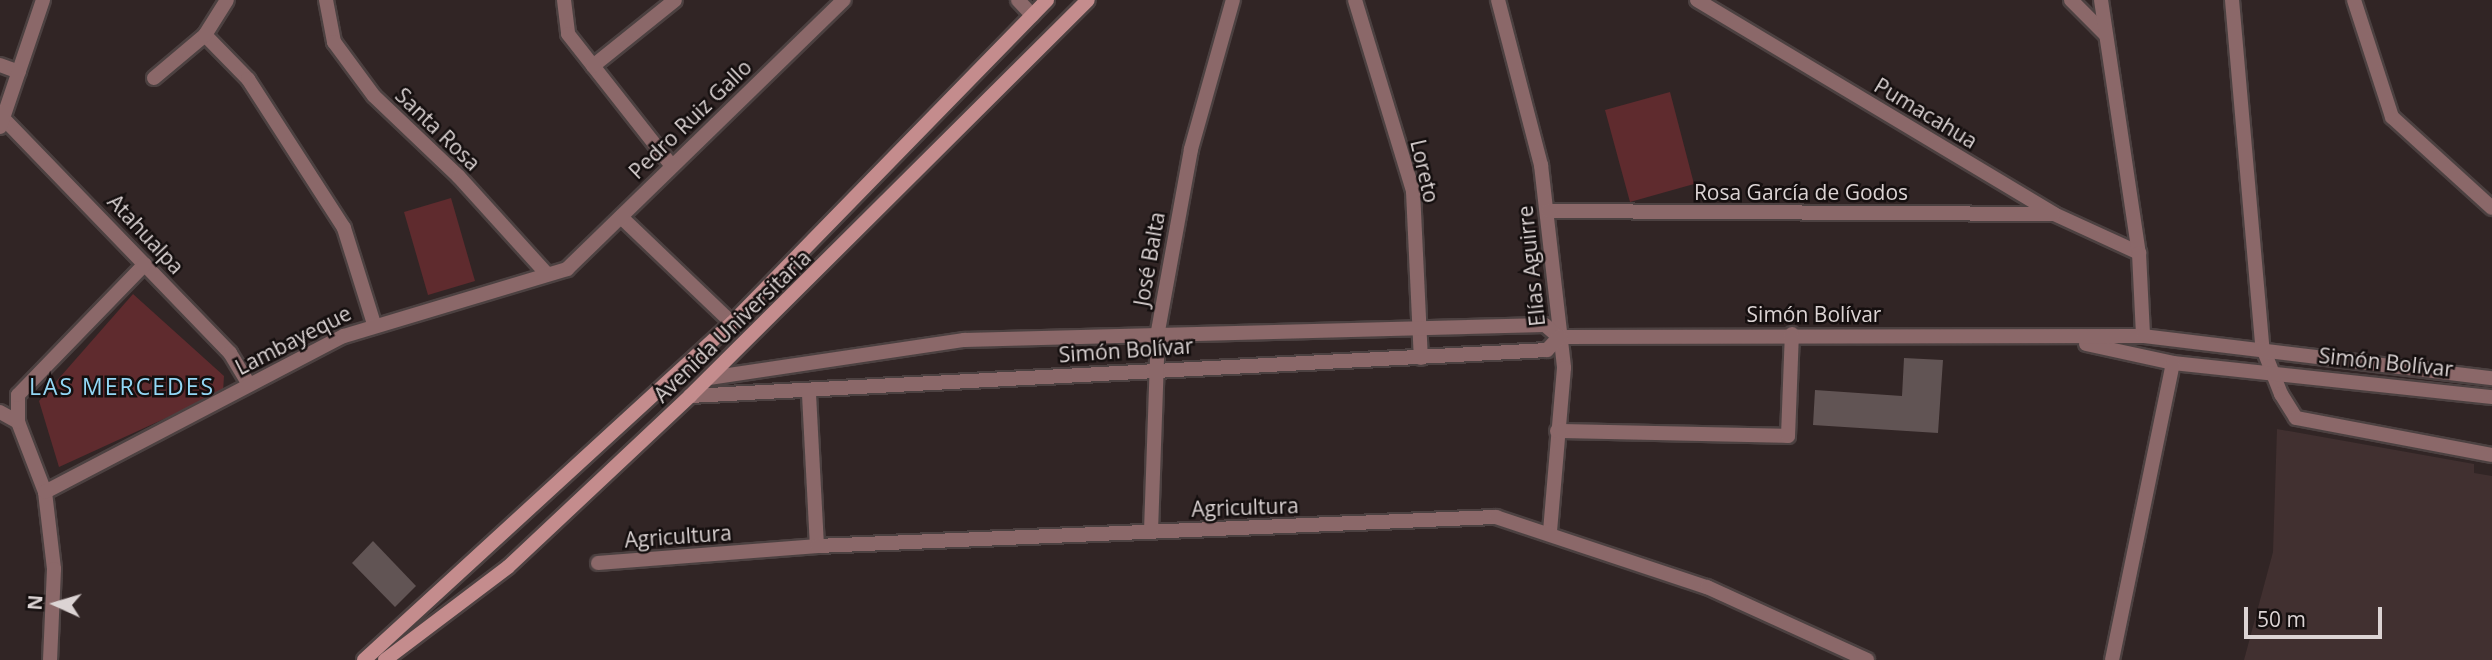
<!DOCTYPE html>
<meta charset="utf-8">
<style>
body{margin:0}
#map{position:relative;width:2492px;height:660px;overflow:hidden;background:#312525;font-family:"Open Sans",sans-serif}
div>[style]{position:absolute}
[style*='--x']{left:calc(var(--x)*1px);top:calc(var(--y)*1px);width:calc(var(--w)*1px);rotate:calc(var(--a)*1deg)}
.built>*{inset:0;background:#413030}
.green>*{inset:0;background:#5f2b2e}
.building>*{inset:0;background:#615454}
.roads{filter:drop-shadow(2px 0 #4c4141) drop-shadow(-2px 0 #4c4141) drop-shadow(0 2px #4c4141) drop-shadow(0 -2px #4c4141)}
.street>*{height:14px;margin:-7px;padding:0 7px;transform-origin:7px;border-radius:7px;background:#8b6869}
.secondary>*{height:14px;margin:-7px;padding:0 7px;transform-origin:7px;border-radius:7px;background:#c48c8d}
span{translate:-50% -50%;white-space:nowrap;text-align:center;line-height:1.15;-webkit-text-stroke:5px #150f0f;paint-order:stroke}
.street-label{font-size:21px;color:#dcd4d4}
.neighbourhood-label{font-size:23px;color:#93d7f5;letter-spacing:2px}
.north{position:absolute;left:21px;top:569px;width:70px;height:70px;-webkit-text-stroke:5px #150f0f;paint-order:stroke;rotate:274deg;font-size:19px;font-weight:700;line-height:28px;text-align:center;color:#dcd4d4}
.north::after{content:'';display:block;margin:auto;width:24px;height:32px;background:#dcd4d4;clip-path:polygon(50% 0,100% 100%,50% 72%,0 100%)}
.scale{position:absolute;left:2244px;top:607px;width:138px;height:32px;box-sizing:border-box;border:4px solid #dcd4d4;border-top:0;padding-left:9px;font-size:21px;line-height:24px;white-space:nowrap;color:#dcd4d4;-webkit-text-stroke:5px #150f0f;paint-order:stroke}
</style>
<div id="map">
<div class="built">
<div style="clip-path:polygon(2277px 429px,2474px 464px,2474px 473px,2492px 476px,2492px 660px,2244px 660px,2273px 552px)"></div>
</div>
<div class="green">
<div style="clip-path:polygon(1670px 92px,1694px 184px,1630px 202px,1605px 110px)"></div>
<div style="clip-path:polygon(451px 198px,475px 281px,428px 295px,404px 212px)"></div>
<div style="clip-path:polygon(133px 294px,224px 376px,223px 392px,59px 467px,39px 401px)"></div>
</div>
<div class="building">
<div style="clip-path:polygon(1904px 358px,1943px 360px,1938px 433px,1813px 425px,1815px 390px,1902px 396px)"></div>
<div style="clip-path:polygon(373px 541px,416px 586px,395px 607px,352px 563px)"></div>
</div>
<div class="roads">
<div class="street">
<div style="--x:326;--y:0;--w:43;--a:79.2"></div>
<div style="--x:334;--y:42;--w:67;--a:53.5"></div>
<div style="--x:374;--y:96;--w:117;--a:43.6"></div>
<div style="--x:459;--y:177;--w:130;--a:47.8"></div>
<div style="--x:564;--y:0;--w:34;--a:83"></div>
<div style="--x:568;--y:34;--w:167;--a:51.8"></div>
<div style="--x:1018;--y:0;--w:21;--a:47"></div>
<div style="--x:1355;--y:0;--w:200;--a:73.1"></div>
<div style="--x:1413;--y:191;--w:167;--a:87.3"></div>
<div style="--x:1498;--y:0;--w:171;--a:75.4"></div>
<div style="--x:1541;--y:165;--w:204;--a:83.5"></div>
<div style="--x:1564;--y:368;--w:164;--a:94.9"></div>
<div style="--x:1697;--y:0;--w:416;--a:30.9"></div>
<div style="--x:2054;--y:214;--w:94;--a:24.6"></div>
<div style="--x:2071;--y:0;--w:48;--a:45"></div>
<div style="--x:2101;--y:0;--w:256;--a:81.5"></div>
<div style="--x:2139;--y:253;--w:83;--a:87.2"></div>
<div style="--x:2232;--y:0;--w:347;--a:85"></div>
<div style="--x:2262;--y:346;--w:52;--a:68.4"></div>
<div style="--x:2281;--y:394;--w:28;--a:58"></div>
<div style="--x:2296;--y:418;--w:199;--a:10.7"></div>
<div style="--x:2354;--y:0;--w:123;--a:72"></div>
<div style="--x:2392;--y:117;--w:135;--a:42.3"></div>
<div style="--x:205;--y:35;--w:62;--a:45.7"></div>
<div style="--x:248;--y:79;--w:177;--a:57.2"></div>
<div style="--x:344;--y:228;--w:101;--a:72.6"></div>
<div style="--x:0;--y:65;--w:20;--a:20"></div>
<div style="--x:593;--y:66;--w:105;--a:-38.8"></div>
<div style="--x:154;--y:78;--w:67;--a:-40.1"></div>
<div style="--x:205;--y:35;--w:41;--a:-57.8"></div>
<div style="--x:3;--y:118;--w:327;--a:46"></div>
<div style="--x:230;--y:353;--w:37;--a:59"></div>
<div style="--x:0;--y:127;--w:134;--a:-71.3"></div>
<div style="--x:1548;--y:211;--w:505;--a:0.34"></div>
<div style="--x:621;--y:217;--w:153;--a:43.7"></div>
<div style="--x:2086;--y:344;--w:89;--a:12.3"></div>
<div style="--x:2173;--y:363;--w:321;--a:6.1"></div>
<div style="--x:709;--y:378;--w:258;--a:-8.5"></div>
<div style="--x:964;--y:340;--w:581;--a:-1.48"></div>
<div style="--x:1545;--y:325;--w:18;--a:41"></div>
<div style="--x:1559;--y:337;--w:584;--a:-0.1"></div>
<div style="--x:2143;--y:336;--w:352;--a:6.9"></div>
<div style="--x:809;--y:394;--w:152;--a:87"></div>
<div style="--x:690;--y:396;--w:858;--a:-3.07"></div>
<div style="--x:1547;--y:350;--w:18;--a:-47"></div>
<div style="--x:0;--y:412;--w:21;--a:29"></div>
<div style="--x:18;--y:422;--w:75;--a:68.9"></div>
<div style="--x:45;--y:492;--w:78;--a:83.3"></div>
<div style="--x:54;--y:569;--w:91;--a:92.5"></div>
<div style="--x:18;--y:422;--w:27;--a:-90"></div>
<div style="--x:18;--y:395;--w:182;--a:-45.9"></div>
<div style="--x:1557;--y:431;--w:231;--a:1.2"></div>
<div style="--x:1788;--y:436;--w:102;--a:-87.8"></div>
<div style="--x:45;--y:492;--w:337;--a:-27.6"></div>
<div style="--x:344;--y:336;--w:233;--a:-16.7"></div>
<div style="--x:567;--y:269;--w:386;--a:-44.2"></div>
<div style="--x:1151;--y:531;--w:200;--a:-88"></div>
<div style="--x:1158;--y:331;--w:185;--a:-79.7"></div>
<div style="--x:1191;--y:149;--w:155;--a:-74.3"></div>
<div style="--x:598;--y:563;--w:220;--a:-4.4"></div>
<div style="--x:817;--y:546;--w:680;--a:-2.45"></div>
<div style="--x:1496;--y:517;--w:222;--a:18.4"></div>
<div style="--x:1707;--y:587;--w:176;--a:24.5"></div>
<div style="--x:2112;--y:660;--w:303;--a:-78.4"></div>
</div>
<div class="secondary">
<div style="--x:364;--y:660;--w:499;--a:-42.5"></div>
<div style="--x:732;--y:323;--w:451;--a:-45.7"></div>
<div style="--x:385;--y:660;--w:154;--a:-37.1"></div>
<div style="--x:508;--y:567;--w:250;--a:-43.2"></div>
<div style="--x:690;--y:396;--w:561;--a:-44.86"></div>
</div>
</div>
<div class="street-label">
<span style="left:1926px;top:113px;rotate:31deg">Pumacahua</span>
<span style="left:690px;top:119px;rotate:-44deg">Pedro Ruiz Gallo</span>
<span style="left:438px;top:129px;rotate:44deg">Santa Rosa</span>
<span style="left:1425px;top:171px;rotate:77deg">Loreto</span>
<span style="left:1801px;top:192px">Rosa García de Godos</span>
<span style="left:146px;top:234px;rotate:47deg">Atahualpa</span>
<span style="left:1149px;top:259px;rotate:-80deg">José Balta</span>
<span style="left:1531px;top:266px;rotate:-96deg">Elías Aguirre</span>
<span style="left:1814px;top:314px">Simón Bolívar</span>
<span style="left:732px;top:326px;rotate:-44deg">Avenida Universitaria</span>
<span style="left:293px;top:340px;rotate:-27deg">Lambayeque</span>
<span style="left:1126px;top:350px;rotate:-4deg">Simón Bolívar</span>
<span style="left:2386px;top:362px;rotate:6deg">Simón Bolívar</span>
<span style="left:1245px;top:507px;rotate:-2deg">Agricultura</span>
<span style="left:678px;top:536px;rotate:-4deg">Agricultura</span>
</div>
<div class="neighbourhood-label">
<span style="left:122px;top:386px">LAS MERCEDES</span>
</div>
<div class="north">N</div>
<div class="scale">50 m</div>
</div>
